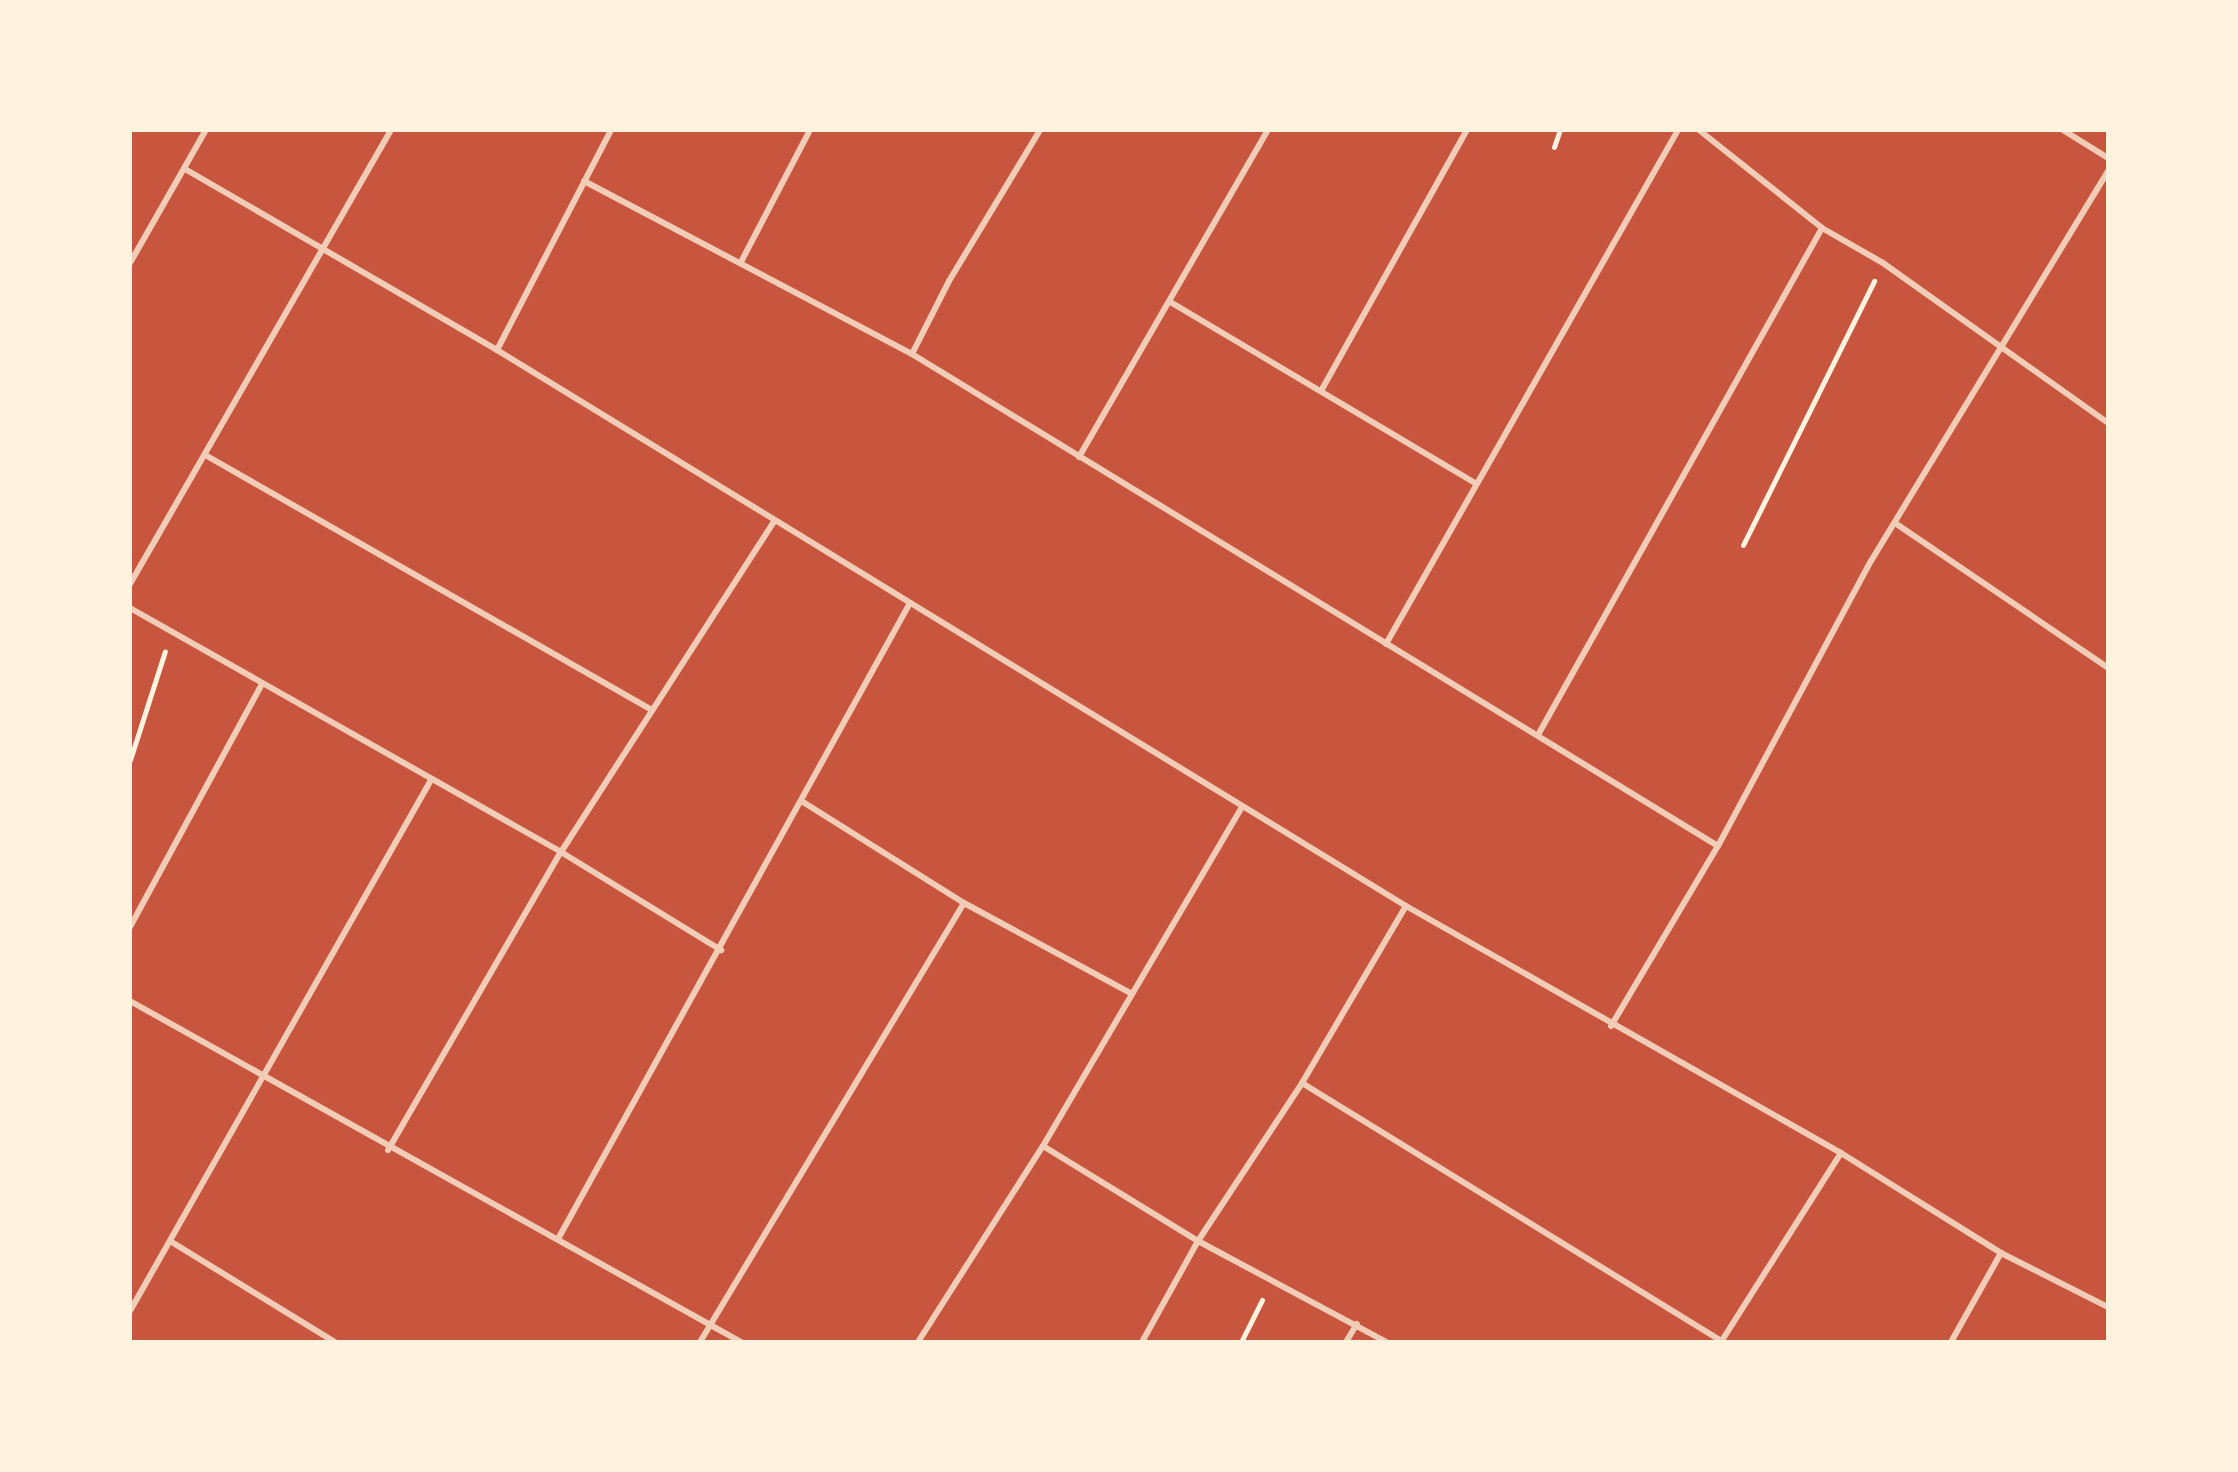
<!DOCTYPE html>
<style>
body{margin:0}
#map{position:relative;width:2238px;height:1472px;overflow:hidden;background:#c8553d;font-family:"PT Sans",sans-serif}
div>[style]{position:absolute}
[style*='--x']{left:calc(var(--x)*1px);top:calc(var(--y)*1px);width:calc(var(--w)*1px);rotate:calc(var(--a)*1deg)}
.path>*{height:5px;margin:-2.5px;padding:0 2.5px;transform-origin:2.5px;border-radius:2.5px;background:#fff3e0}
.service>*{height:6px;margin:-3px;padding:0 3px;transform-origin:3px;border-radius:3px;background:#f1ccb7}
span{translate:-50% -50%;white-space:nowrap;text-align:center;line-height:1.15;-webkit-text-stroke:7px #fff3e0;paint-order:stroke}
.frame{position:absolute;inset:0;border:132px solid #fff3e0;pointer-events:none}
</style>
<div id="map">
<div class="path">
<div style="--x:1554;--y:147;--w:18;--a:-71"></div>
<div style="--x:1743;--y:545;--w:295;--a:-63.6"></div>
<div style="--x:130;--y:760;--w:114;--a:-72.2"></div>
<div style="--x:1241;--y:1342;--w:47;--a:-63.4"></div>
</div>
<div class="service">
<div style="--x:1699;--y:130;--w:157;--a:38.5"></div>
<div style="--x:1822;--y:228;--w:70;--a:29.8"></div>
<div style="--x:1883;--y:263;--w:276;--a:35.4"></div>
<div style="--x:2063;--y:130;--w:53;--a:31.9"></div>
<div style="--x:185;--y:169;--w:361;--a:30.1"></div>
<div style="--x:497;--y:350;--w:1066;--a:31.45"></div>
<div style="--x:1406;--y:906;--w:500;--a:29.59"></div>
<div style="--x:1841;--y:1153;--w:189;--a:32"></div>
<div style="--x:2001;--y:1253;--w:120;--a:26.8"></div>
<div style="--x:584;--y:181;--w:371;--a:27.8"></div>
<div style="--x:912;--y:354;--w:944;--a:31.4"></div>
<div style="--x:741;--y:262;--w:149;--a:-62.4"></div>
<div style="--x:130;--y:263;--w:153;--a:-60.3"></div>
<div style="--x:1172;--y:303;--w:352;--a:30.7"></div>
<div style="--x:497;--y:350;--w:248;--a:-62.6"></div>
<div style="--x:912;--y:354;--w:82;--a:-63.1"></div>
<div style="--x:949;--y:281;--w:176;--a:-58.9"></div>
<div style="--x:1321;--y:391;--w:299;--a:-60.8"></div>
<div style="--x:207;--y:456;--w:512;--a:29.72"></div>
<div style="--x:1079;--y:457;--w:378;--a:-60"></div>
<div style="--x:1895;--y:523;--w:258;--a:34.2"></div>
<div style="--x:130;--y:584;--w:524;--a:-60.11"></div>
<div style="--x:130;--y:608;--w:495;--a:29.5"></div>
<div style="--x:561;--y:852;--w:188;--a:31.5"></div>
<div style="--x:1386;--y:644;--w:591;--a:-60.4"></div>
<div style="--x:1538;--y:735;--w:581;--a:-60.74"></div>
<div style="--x:803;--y:802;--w:190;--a:32.1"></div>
<div style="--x:964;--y:903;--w:191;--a:28.4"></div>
<div style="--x:130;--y:927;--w:277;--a:-61.5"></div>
<div style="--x:130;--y:1001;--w:700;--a:29.17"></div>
<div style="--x:1611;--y:1026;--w:209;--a:-59.3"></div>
<div style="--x:1718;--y:846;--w:323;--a:-61.8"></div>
<div style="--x:1871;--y:561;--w:456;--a:-58.7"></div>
<div style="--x:1302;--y:1083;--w:492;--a:31.6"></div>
<div style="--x:1043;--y:1146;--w:182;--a:31.5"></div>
<div style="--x:1198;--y:1241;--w:213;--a:28.2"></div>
<div style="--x:388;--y:1150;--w:345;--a:-59.9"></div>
<div style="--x:561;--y:852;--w:394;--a:-57.2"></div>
<div style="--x:558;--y:1239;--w:727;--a:-61.04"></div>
<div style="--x:170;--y:1241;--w:193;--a:31.5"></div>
<div style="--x:130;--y:1311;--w:610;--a:-60.45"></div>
<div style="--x:700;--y:1342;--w:512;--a:-58.98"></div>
<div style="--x:918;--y:1342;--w:232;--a:-57.5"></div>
<div style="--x:1043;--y:1146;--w:392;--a:-59.6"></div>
<div style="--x:1142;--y:1342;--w:115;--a:-61"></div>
<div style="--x:1198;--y:1241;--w:189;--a:-56.6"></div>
<div style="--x:1302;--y:1083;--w:205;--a:-59.6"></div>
<div style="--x:1346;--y:1342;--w:21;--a:-59"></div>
<div style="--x:1721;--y:1342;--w:224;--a:-57.6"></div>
<div style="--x:1951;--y:1342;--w:102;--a:-60.7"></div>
</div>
<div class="frame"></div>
</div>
